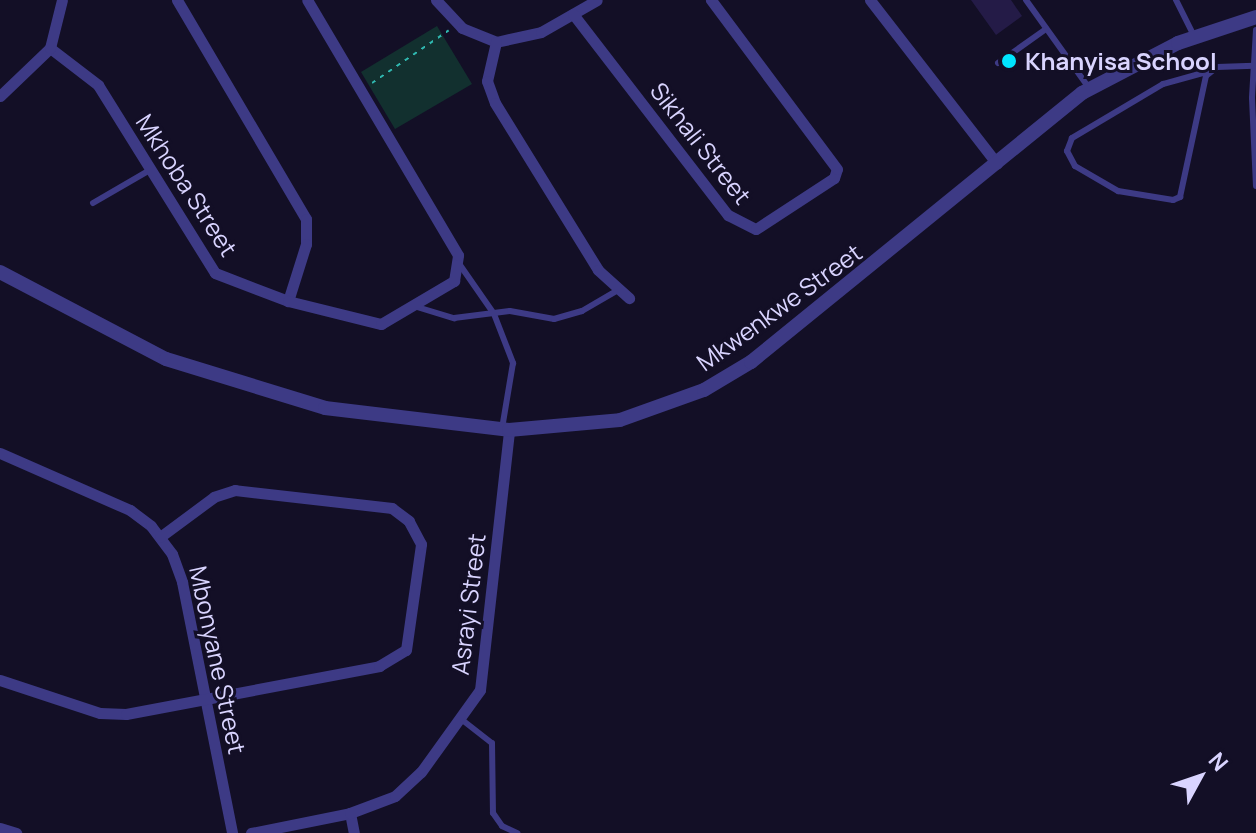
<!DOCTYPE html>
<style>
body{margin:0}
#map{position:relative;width:1256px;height:833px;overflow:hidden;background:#130f26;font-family:Manrope,sans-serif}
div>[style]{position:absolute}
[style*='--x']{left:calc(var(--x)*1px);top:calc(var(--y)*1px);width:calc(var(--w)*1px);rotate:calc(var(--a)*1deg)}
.green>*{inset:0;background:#12302f}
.building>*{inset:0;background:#241b47}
.path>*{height:2px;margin-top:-1px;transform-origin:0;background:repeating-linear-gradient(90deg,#2fb8b0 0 4px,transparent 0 10px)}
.service>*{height:6px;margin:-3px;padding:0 3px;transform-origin:3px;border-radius:3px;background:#3d3a85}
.minor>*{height:11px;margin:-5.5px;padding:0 5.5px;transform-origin:5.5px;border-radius:5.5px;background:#3d3a85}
.tertiary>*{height:14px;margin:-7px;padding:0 7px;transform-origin:7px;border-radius:7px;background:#3d3a85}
.dots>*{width:22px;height:22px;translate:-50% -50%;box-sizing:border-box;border:4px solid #130f26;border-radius:50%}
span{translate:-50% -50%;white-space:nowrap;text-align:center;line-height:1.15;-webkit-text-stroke:6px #130f26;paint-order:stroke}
.poi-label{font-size:24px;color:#d9d4ff;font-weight:700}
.left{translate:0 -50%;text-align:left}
.street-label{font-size:24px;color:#d9d4ff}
.north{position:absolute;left:1160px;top:737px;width:80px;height:80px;-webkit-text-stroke:6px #130f26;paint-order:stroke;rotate:50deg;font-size:22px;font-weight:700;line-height:32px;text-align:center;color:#d9d4ff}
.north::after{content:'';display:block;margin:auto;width:28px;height:36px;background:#d9d4ff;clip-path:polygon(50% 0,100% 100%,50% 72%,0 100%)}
</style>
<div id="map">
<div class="green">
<div style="clip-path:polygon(437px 26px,472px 84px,395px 129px,361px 72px)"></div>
</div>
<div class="building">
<div style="clip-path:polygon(971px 0,1011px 0,1022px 16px,996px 35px)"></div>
</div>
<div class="path">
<div style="--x:372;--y:83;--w:93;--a:-34.5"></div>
</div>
<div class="service">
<div style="--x:1026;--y:0;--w:108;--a:54.4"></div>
<div style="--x:1176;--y:0;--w:40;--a:63.4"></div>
<div style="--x:1256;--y:30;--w:68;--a:93.4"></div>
<div style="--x:1252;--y:98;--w:88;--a:87.4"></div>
<div style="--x:998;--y:63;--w:59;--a:-35.3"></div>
<div style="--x:1210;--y:71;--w:49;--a:164.5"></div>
<div style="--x:1163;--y:84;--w:106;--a:149.3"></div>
<div style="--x:1072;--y:138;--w:14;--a:111"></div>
<div style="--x:1067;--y:151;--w:17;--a:62"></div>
<div style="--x:1075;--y:166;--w:50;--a:30.2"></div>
<div style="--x:1118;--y:191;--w:56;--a:9.3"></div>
<div style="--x:1173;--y:200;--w:8;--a:-23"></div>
<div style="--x:1180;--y:197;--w:124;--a:-77.9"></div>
<div style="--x:1206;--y:76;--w:14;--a:-39"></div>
<div style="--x:1217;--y:67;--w:37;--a:-2"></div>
<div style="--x:93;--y:203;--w:66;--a:-30.1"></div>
<div style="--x:460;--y:265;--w:60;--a:55.2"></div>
<div style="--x:494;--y:314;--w:53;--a:68.8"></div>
<div style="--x:513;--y:363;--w:67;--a:99.5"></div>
<div style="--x:417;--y:307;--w:39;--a:17"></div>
<div style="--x:454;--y:318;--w:56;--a:-7.1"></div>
<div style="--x:510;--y:311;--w:45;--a:10.3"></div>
<div style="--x:554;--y:319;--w:29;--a:-16"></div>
<div style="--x:582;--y:311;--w:42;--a:-30.3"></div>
<div style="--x:461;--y:719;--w:39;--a:38"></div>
<div style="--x:492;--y:743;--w:70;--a:89.2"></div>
<div style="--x:493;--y:813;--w:16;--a:55"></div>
<div style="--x:502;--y:826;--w:17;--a:25"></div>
</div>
<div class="minor">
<div style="--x:177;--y:0;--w:254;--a:59.5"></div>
<div style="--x:306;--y:219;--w:25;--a:90"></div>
<div style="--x:306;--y:244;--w:60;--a:107.5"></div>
<div style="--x:436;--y:0;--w:38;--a:47"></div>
<div style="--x:462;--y:28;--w:37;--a:22"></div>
<div style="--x:496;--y:42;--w:46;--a:-12.5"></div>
<div style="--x:541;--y:32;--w:64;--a:-29.7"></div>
<div style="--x:870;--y:0;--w:207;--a:52.2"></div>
<div style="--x:573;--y:14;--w:254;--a:52.4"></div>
<div style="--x:728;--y:215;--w:31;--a:27"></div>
<div style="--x:756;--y:229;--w:93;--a:-33.2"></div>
<div style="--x:834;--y:178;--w:9;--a:-72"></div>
<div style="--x:837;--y:169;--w:211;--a:-126.7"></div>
<div style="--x:496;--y:42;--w:40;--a:103"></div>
<div style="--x:487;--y:81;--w:23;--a:70"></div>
<div style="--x:495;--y:103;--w:196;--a:58.3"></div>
<div style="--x:598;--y:270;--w:42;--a:42.1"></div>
<div style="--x:50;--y:48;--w:61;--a:37.6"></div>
<div style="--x:98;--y:85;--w:221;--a:58.1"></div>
<div style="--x:215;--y:273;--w:78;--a:21"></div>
<div style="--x:288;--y:301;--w:96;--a:13.9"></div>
<div style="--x:381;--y:324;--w:85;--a:-30.5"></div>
<div style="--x:454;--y:281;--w:26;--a:-81"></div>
<div style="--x:458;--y:255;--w:296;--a:-120.6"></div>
<div style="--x:0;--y:96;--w:69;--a:-43.8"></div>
<div style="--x:50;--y:48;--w:49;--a:-76"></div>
<div style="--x:0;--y:453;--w:142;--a:23.7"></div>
<div style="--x:130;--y:510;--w:26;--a:37"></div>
<div style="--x:151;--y:526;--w:35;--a:53"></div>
<div style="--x:172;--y:554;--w:30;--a:70"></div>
<div style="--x:182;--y:582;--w:256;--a:78.7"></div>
<div style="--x:0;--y:680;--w:105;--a:18.3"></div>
<div style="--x:100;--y:713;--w:26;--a:2"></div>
<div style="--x:126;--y:714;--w:258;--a:-10.7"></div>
<div style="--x:379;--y:666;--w:31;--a:-31"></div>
<div style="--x:406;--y:650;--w:107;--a:-81.9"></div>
<div style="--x:421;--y:544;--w:26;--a:-118"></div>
<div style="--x:409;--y:521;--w:21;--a:-143"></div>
<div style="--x:392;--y:508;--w:158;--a:-173.5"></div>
<div style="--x:235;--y:490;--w:22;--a:162"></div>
<div style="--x:214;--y:497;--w:67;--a:143.5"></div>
<div style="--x:350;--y:813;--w:20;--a:79"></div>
<div style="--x:0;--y:828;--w:17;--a:17"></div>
<div style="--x:251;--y:833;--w:101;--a:-11.4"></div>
<div style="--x:350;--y:813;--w:48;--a:-20.7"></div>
<div style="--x:395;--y:796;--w:35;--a:-43"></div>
<div style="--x:421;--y:772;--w:101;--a:-54.3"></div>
<div style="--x:480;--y:690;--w:262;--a:-83.6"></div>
</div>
<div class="tertiary">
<div style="--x:0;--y:272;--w:187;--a:27.7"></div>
<div style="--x:166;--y:359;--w:166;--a:17.1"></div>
<div style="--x:325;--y:408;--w:185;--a:6.8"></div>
<div style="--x:509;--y:430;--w:111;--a:-5.1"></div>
<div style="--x:620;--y:420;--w:89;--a:-19.7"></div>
<div style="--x:704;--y:390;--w:55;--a:-30.8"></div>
<div style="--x:751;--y:362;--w:427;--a:-39.1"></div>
<div style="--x:1082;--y:93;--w:108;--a:-27.5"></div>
<div style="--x:1178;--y:43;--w:82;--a:-18.4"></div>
</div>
<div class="dots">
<div style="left:1009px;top:61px;background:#00e5ff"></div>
</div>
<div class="poi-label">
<span class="left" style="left:1025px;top:61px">Khanyisa School</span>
</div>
<div class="street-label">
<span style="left:701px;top:143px;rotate:52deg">Sikhali Street</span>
<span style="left:187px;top:185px;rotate:57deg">Mkhoba Street</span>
<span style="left:779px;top:307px;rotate:-36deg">Mkwenkwe Street</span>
<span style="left:468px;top:604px;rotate:-83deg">Asrayi Street</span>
<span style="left:218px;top:660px;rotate:78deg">Mbonyane Street</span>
</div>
<div class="north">N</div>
</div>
